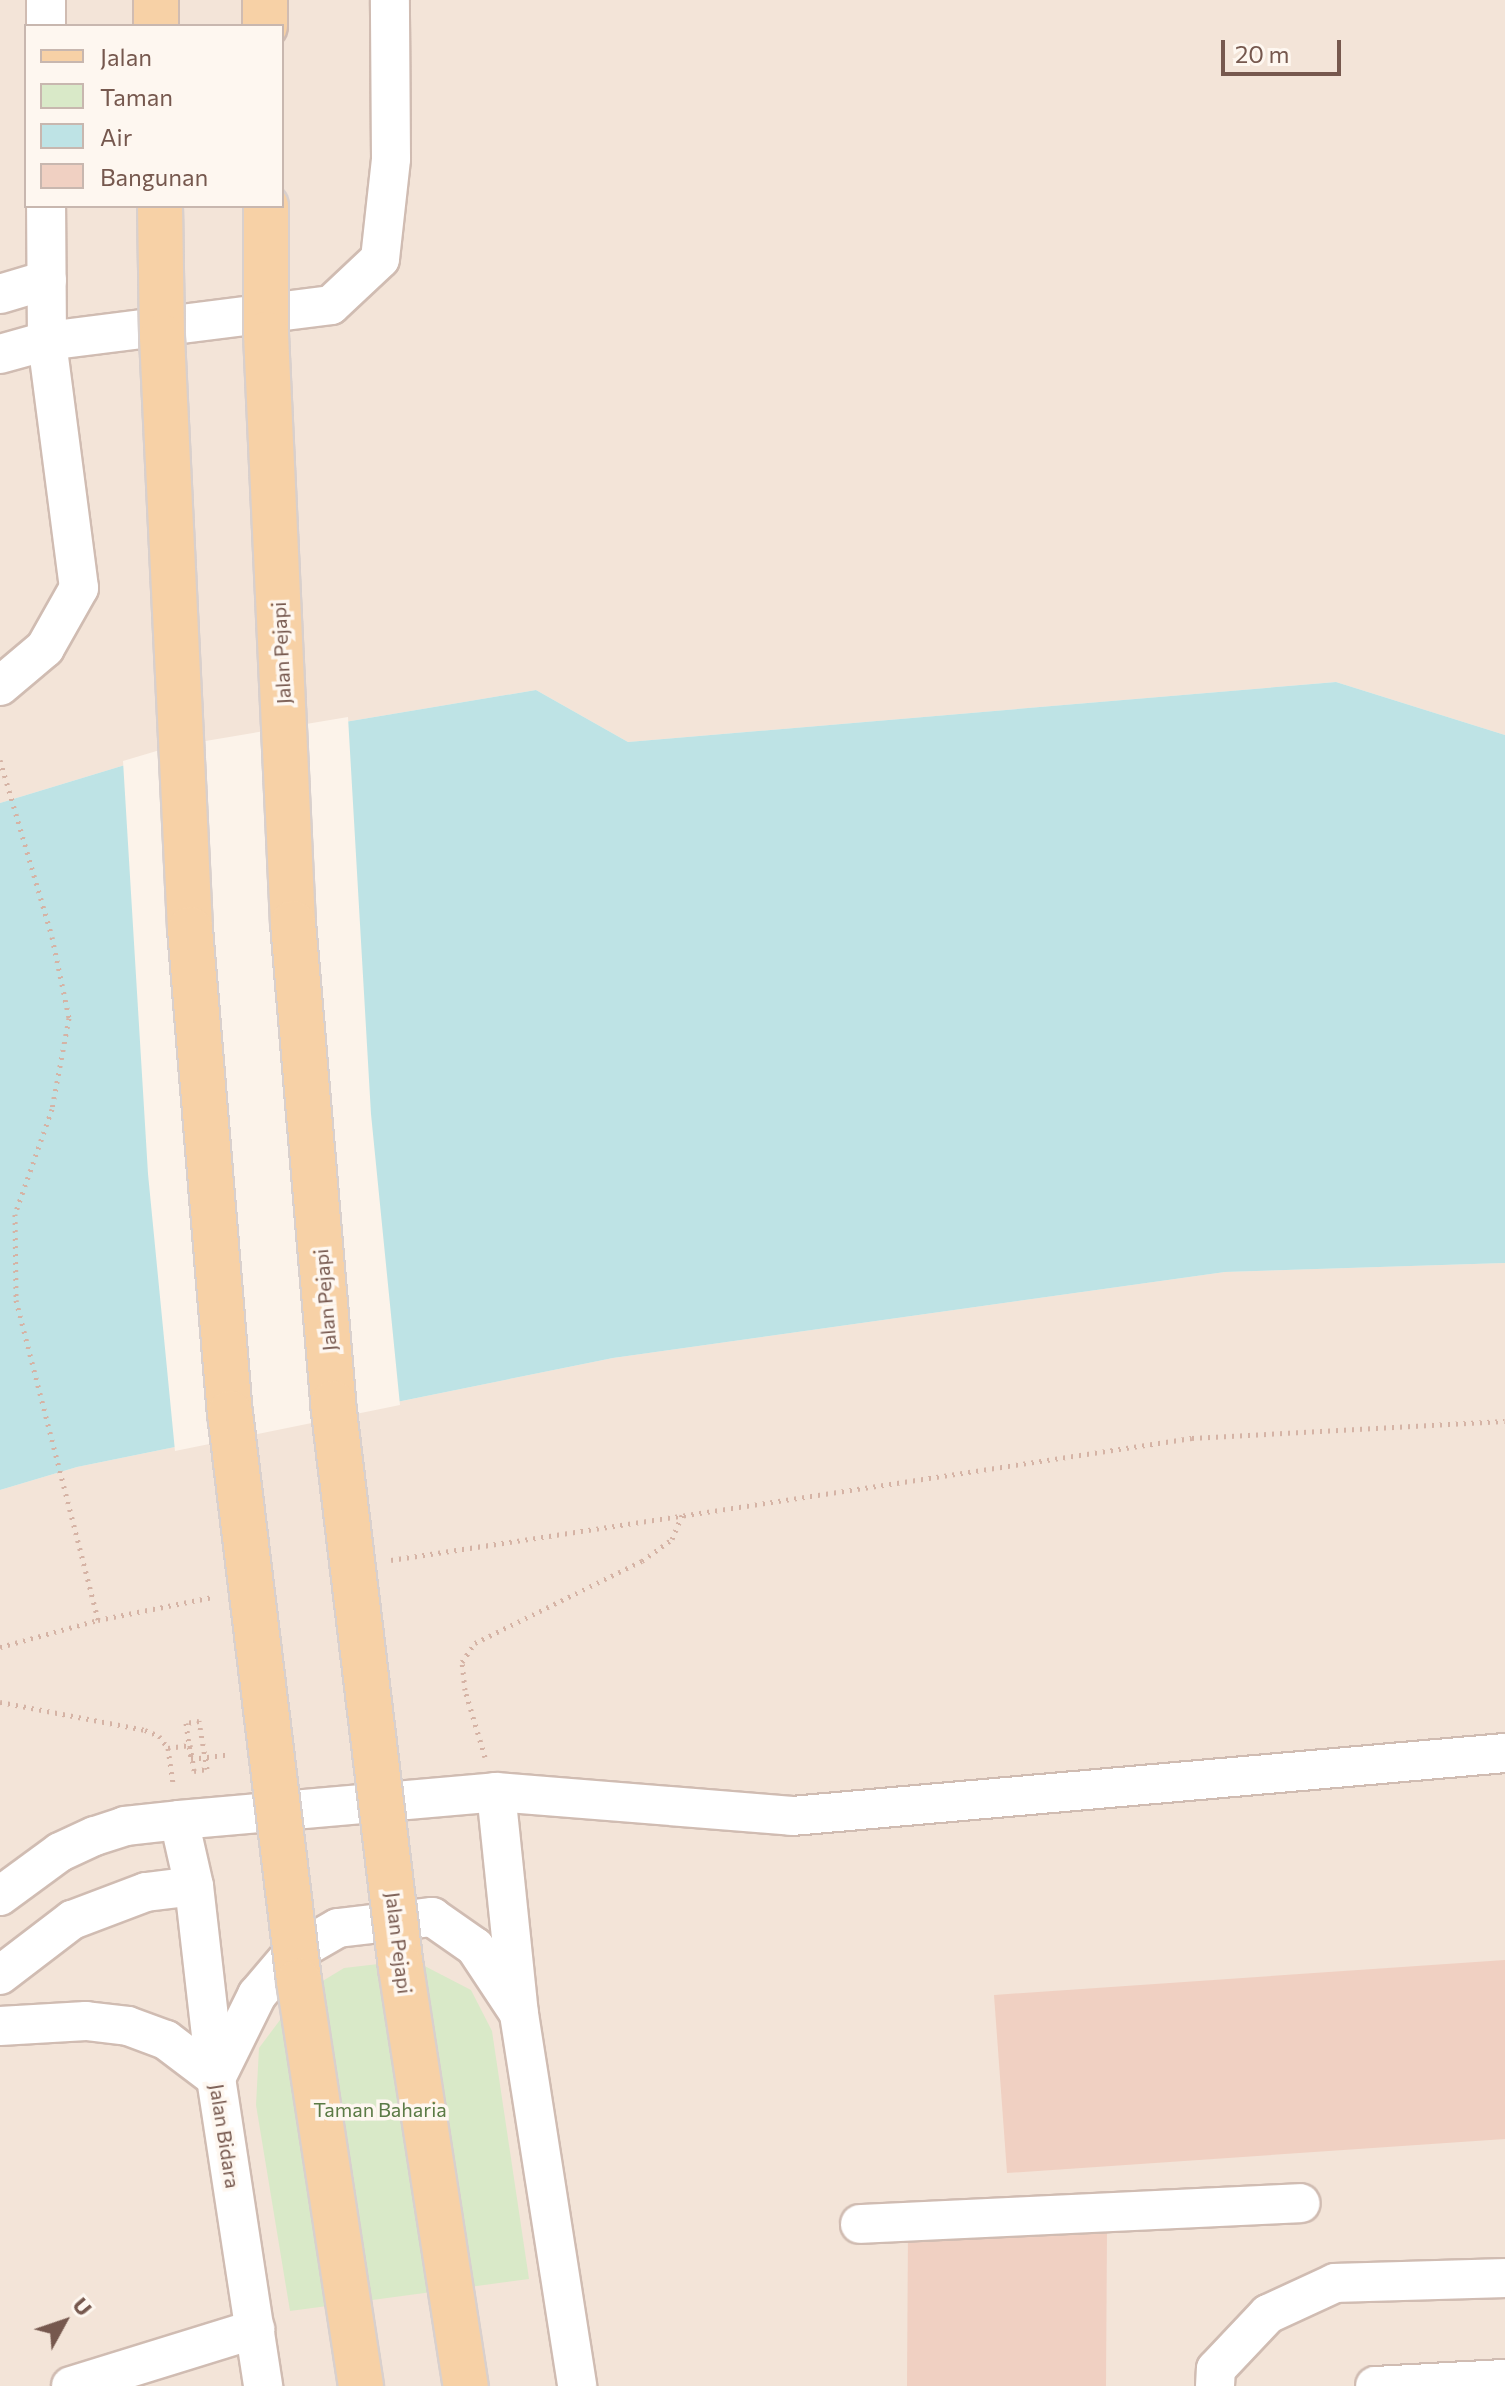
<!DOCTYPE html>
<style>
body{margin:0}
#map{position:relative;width:1505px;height:2386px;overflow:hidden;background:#fcf3ea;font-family:Commissioner,sans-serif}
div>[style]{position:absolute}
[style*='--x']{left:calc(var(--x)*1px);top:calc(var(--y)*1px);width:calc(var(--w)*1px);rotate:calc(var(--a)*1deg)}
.residential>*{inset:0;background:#f3e4d8}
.green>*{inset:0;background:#d9e9c8}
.water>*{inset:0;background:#bee3e5}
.pier>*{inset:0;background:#fcf3ea}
.building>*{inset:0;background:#f0d0c2}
.path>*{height:5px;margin-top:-2.5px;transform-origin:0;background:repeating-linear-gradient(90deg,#d5b3a5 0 2px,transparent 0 8px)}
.roads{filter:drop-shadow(2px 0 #d0bcb2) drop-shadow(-2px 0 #d0bcb2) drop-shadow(0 2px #d0bcb2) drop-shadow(0 -2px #d0bcb2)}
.minor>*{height:38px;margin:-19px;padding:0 19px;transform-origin:19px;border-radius:19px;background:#fff}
.major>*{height:44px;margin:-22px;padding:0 22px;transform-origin:22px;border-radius:22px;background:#f7d1a6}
.path-bridge>*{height:5px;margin-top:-2.5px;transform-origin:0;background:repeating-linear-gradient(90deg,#d5b3a5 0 2px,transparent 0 8px)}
.bridges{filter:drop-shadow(2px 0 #d9d0cd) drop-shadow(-2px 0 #d9d0cd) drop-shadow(0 2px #d9d0cd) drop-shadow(0 -2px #d9d0cd)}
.major-bridge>*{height:44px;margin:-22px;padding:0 22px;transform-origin:22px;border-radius:22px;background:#f7d1a6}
span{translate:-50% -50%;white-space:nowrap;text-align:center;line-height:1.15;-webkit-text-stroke:7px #fef7f0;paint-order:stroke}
.street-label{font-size:20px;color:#76584e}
.park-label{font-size:20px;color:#5b7b46}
.legend{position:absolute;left:24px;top:24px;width:260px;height:184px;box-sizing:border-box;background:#fef7f0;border:2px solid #c8b7af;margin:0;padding:10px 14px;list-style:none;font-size:24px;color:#76584e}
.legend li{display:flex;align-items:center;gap:16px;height:40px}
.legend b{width:40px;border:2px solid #c8b7af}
.north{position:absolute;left:24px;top:2282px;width:80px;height:80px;-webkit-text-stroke:6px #fef7f0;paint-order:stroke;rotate:50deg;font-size:22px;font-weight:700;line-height:32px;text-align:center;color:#76584e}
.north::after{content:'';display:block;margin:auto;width:28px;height:36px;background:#76584e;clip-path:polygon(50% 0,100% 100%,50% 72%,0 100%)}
.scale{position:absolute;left:1221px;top:40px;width:120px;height:36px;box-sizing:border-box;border:4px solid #76584e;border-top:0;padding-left:10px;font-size:24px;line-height:28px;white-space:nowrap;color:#76584e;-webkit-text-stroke:6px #fef7f0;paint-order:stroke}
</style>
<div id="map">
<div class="residential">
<div style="clip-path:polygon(evenodd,0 0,1505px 0,1505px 735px,1336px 682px,628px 742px,536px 690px,171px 751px,0 803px,0 0,26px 26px,282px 26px,282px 206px,26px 206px,26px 26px)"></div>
<div style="clip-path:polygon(1505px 1263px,1505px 2386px,0 2386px,0 1490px,77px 1467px,613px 1358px,1225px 1272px)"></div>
</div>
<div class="green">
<div style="clip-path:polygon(413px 1960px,471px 1990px,492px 2031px,529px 2279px,290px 2311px,256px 2105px,259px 2048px,298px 1996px,344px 1968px)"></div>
</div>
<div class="water">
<div style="clip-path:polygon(1336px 682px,1505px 735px,1505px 1263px,1225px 1272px,613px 1358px,77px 1467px,0 1490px,0 803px,171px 751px,536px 690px,628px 742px)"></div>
</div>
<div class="pier">
<div style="clip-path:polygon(348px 717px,371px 1114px,400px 1405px,175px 1451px,148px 1174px,123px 761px,170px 747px)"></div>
</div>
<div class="building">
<div style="clip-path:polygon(1505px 1960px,1505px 2139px,1007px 2173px,994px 1995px)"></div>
<div style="clip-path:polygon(908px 2229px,1107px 2231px,1106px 2386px,907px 2386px)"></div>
</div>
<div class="path">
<div style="--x:0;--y:760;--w:184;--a:73.6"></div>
<div style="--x:52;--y:937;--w:83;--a:78.1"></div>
<div style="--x:69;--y:1018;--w:93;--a:100.6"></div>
<div style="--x:52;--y:1109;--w:111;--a:109.4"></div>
<div style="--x:15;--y:1214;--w:86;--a:89.3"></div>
<div style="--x:16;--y:1300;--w:330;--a:75.6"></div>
<div style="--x:391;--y:1560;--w:810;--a:-8.66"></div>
<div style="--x:1192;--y:1438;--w:313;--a:-3.1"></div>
<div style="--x:0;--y:1647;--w:102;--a:-15.4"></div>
<div style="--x:98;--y:1620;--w:117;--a:-11.3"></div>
<div style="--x:0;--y:1702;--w:148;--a:10.9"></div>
<div style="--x:145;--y:1730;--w:15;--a:23"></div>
<div style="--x:159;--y:1736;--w:15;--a:53"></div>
<div style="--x:168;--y:1748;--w:36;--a:82"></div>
<div style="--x:168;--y:1748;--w:22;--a:-8"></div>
<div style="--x:190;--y:1745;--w:26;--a:81"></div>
<div style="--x:194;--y:1771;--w:13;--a:-9"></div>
<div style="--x:207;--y:1769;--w:49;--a:-99.5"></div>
<div style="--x:485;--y:1757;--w:70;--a:-106.6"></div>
<div style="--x:465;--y:1690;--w:28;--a:-96"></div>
<div style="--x:462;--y:1662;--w:23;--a:-56"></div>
<div style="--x:475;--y:1643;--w:186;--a:-26.2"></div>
<div style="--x:642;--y:1561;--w:37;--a:-36"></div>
<div style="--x:672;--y:1539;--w:26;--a:-67"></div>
</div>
<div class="roads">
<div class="minor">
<div style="--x:46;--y:0;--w:26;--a:90"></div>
<div style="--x:0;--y:294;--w:49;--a:-16.6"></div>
<div style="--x:0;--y:354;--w:49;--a:-15.5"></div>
<div style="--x:47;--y:341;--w:286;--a:-7.2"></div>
<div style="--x:331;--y:305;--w:67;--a:-43.2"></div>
<div style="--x:380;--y:259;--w:101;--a:-83.7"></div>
<div style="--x:391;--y:159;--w:159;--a:-90.4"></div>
<div style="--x:0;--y:686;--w:59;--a:-40.2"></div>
<div style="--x:45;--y:648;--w:69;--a:-60.5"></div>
<div style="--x:79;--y:588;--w:249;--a:-97.4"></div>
<div style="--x:47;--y:341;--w:135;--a:-90.4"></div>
<div style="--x:496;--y:1792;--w:223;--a:84.1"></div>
<div style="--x:519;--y:2014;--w:376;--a:81.1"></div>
<div style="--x:179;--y:1820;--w:68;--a:77.2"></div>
<div style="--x:194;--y:1886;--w:193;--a:83.5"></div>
<div style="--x:216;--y:2078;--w:312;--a:81.3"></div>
<div style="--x:0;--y:1896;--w:74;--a:-36.3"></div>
<div style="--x:60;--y:1852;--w:38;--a:-25"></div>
<div style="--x:95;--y:1836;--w:32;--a:-18"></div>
<div style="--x:125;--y:1826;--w:54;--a:-6.3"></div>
<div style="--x:179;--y:1820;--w:318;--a:-5"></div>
<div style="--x:496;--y:1792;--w:297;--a:4.6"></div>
<div style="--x:792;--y:1816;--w:716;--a:-5.05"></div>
<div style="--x:0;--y:1975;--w:91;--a:-37.4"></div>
<div style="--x:72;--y:1920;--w:79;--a:-20.7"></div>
<div style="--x:146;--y:1892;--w:48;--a:-7.1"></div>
<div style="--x:0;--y:2026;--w:86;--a:-3.3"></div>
<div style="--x:86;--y:2021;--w:42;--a:6.8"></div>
<div style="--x:128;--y:2026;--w:40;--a:20.2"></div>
<div style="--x:166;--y:2040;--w:63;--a:37.2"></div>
<div style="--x:216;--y:2078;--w:93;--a:-63.7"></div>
<div style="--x:257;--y:1995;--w:52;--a:-49.6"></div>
<div style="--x:291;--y:1955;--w:54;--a:-29.9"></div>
<div style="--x:338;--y:1928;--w:95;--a:-6.7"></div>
<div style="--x:432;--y:1917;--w:52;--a:34.9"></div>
<div style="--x:475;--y:1947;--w:74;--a:56.5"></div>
<div style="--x:860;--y:2224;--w:441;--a:-2.7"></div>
<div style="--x:71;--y:2386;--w:193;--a:-17.2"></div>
<div style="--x:1215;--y:2386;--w:17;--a:-87"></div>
<div style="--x:1216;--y:2369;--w:76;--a:-46.6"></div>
<div style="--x:1268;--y:2314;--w:74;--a:-24.8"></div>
<div style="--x:1335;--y:2283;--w:170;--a:-1.7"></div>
<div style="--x:1375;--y:2386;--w:130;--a:-3.1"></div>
</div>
<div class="major">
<div style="--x:156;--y:0;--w:26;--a:90"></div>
<div style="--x:265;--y:0;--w:26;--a:90"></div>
</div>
</div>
<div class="path-bridge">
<div style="--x:199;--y:1721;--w:13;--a:171"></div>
<div style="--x:186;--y:1723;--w:36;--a:82"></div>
<div style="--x:191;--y:1759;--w:39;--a:-7"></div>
</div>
<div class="bridges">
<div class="major-bridge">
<div style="--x:160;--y:206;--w:131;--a:89.1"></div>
<div style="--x:162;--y:337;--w:593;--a:87.29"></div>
<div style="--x:190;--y:929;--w:486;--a:85.3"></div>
<div style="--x:230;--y:1413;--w:572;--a:83.07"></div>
<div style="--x:299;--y:1981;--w:410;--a:81.3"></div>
<div style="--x:266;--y:206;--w:128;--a:90"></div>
<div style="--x:266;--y:334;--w:590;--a:87.38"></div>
<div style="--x:293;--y:923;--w:482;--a:85.2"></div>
<div style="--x:333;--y:1403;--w:569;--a:83.14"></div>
<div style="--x:401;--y:1968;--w:423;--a:81.2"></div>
</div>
</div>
<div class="street-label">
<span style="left:281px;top:653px;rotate:-93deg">Jalan Pejapi</span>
<span style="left:325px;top:1300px;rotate:-95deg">Jalan Pejapi</span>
<span style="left:399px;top:1943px;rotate:83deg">Jalan Pejapi</span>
<span style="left:225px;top:2136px;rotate:81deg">Jalan Bidara</span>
</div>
<div class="park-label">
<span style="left:380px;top:2109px">Taman Baharia</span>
</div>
<ul class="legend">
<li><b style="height:10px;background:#f7d1a6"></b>Jalan</li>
<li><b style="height:22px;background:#d9e9c8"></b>Taman</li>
<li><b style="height:22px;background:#bee3e5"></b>Air</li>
<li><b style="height:22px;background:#f0d0c2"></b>Bangunan</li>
</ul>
<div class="north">U</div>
<div class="scale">20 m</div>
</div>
